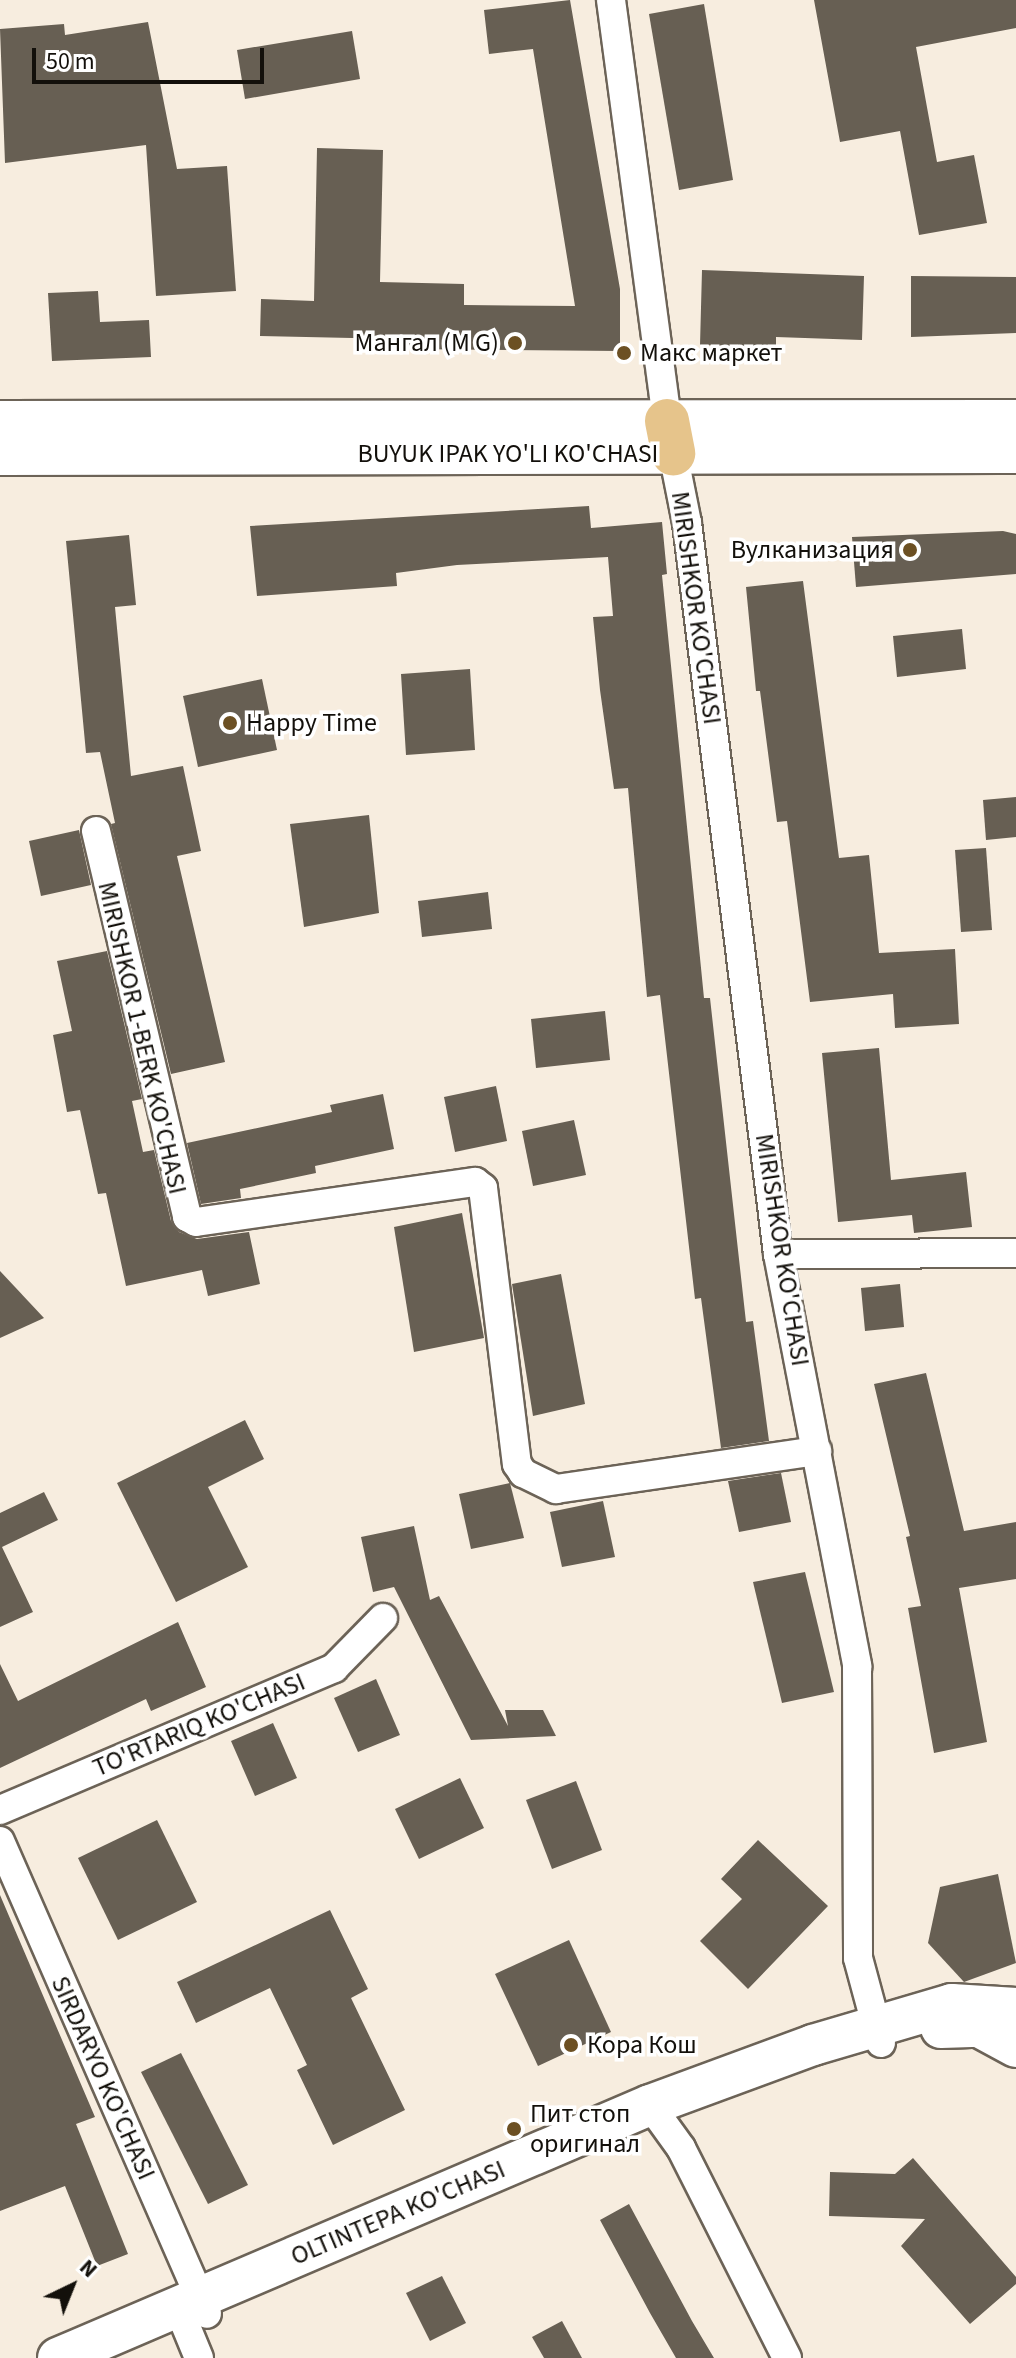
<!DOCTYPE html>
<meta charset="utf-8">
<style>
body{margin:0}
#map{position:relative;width:1016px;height:2358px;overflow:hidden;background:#f7eddf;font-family:"Source Sans 3",sans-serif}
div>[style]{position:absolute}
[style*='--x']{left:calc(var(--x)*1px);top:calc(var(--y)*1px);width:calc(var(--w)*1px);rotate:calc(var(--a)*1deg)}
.building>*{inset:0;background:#675f53}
.roads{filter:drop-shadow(2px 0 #6c6357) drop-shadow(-2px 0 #6c6357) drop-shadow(0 2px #6c6357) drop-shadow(0 -2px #6c6357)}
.minor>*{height:28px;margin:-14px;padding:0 14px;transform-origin:14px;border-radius:14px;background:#fff}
.secondary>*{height:40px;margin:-20px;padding:0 20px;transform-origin:20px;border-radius:20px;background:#fff}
.primary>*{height:44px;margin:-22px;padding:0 22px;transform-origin:22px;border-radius:22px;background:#e6c48b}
.dots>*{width:22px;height:22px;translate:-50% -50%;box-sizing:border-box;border:4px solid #fff;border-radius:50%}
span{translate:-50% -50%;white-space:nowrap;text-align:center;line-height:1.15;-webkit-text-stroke:7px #fff;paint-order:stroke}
.poi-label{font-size:26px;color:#13100b}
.right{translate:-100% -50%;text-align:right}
.left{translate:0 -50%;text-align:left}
.street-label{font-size:26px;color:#13100b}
.north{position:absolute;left:32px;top:2246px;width:80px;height:80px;-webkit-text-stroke:6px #fff;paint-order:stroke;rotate:43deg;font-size:22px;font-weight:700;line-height:32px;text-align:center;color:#13100b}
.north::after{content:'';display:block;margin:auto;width:28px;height:36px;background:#13100b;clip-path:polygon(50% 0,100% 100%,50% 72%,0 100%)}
.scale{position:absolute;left:32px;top:48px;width:232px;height:36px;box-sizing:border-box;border:4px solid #13100b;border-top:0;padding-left:10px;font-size:24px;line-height:28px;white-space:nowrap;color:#13100b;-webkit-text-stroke:6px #fff;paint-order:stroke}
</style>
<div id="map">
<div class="building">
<div style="clip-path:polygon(570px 0,620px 289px,620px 351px,397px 349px,398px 339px,260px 336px,261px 299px,314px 301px,317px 148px,383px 150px,380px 282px,464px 284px,464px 305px,575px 306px,533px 49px,489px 54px,484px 10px)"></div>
<div style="clip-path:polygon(814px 0,1016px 0,1016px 28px,916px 47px,937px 162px,974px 155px,987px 223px,919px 235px,900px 131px,840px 142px)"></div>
<div style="clip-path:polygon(704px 4px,733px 180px,679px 190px,649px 14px)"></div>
<div style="clip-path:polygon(148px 22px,177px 169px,227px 166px,236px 291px,156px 296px,146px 145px,5px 163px,0 29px,64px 24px,65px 35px)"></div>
<div style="clip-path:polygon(352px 31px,360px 79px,245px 99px,237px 50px)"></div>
<div style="clip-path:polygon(702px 270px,864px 276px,862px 340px,776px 337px,776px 348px,700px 345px)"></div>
<div style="clip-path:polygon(911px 276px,1016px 277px,1016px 333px,911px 337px)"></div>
<div style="clip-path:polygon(98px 291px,100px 322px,149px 320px,151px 357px,52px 361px,48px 293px)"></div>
<div style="clip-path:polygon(589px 506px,591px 528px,662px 522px,667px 574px,662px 575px,704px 998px,710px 998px,746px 1322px,753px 1321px,769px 1441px,721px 1448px,701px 1298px,695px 1299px,660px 995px,647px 997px,628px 788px,614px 789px,600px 690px,593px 617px,613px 616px,608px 557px,457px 565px,396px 573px,397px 586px,257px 596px,250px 526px)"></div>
<div style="clip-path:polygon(1003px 531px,1016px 534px,1016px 574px,856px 587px,852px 537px)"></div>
<div style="clip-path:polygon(129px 535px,136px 605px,115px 607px,131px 776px,183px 766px,201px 851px,177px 856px,225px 1062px,171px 1074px,111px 824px,115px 823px,100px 752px,86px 753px,66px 541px)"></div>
<div style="clip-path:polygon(803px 581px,839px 858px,869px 855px,879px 953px,955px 949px,959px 1024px,895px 1028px,893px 994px,810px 1002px,787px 821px,777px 822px,760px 691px,756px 691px,746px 587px)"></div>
<div style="clip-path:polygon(962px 629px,966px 669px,897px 677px,893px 636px)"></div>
<div style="clip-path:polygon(470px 669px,475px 750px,406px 755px,401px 674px)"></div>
<div style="clip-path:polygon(262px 679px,277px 750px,198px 767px,183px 696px)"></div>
<div style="clip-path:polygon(1016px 797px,1016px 837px,986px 840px,983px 800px)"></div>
<div style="clip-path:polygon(369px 815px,379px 913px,304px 927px,290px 824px)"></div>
<div style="clip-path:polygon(79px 830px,91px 885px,41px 896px,29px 841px)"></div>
<div style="clip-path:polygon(986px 848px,992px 930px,961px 932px,955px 850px)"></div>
<div style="clip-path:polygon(488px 892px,492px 929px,422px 937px,418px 901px)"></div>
<div style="clip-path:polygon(107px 951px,142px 1099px,132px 1101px,143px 1152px,154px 1150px,171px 1221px,179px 1232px,197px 1239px,249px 1232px,260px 1284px,208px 1296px,202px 1270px,126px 1286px,106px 1193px,98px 1194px,80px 1110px,67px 1112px,53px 1035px,72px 1031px,57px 961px)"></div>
<div style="clip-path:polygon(605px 1011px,610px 1060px,536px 1068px,531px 1019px)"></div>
<div style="clip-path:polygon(879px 1048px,891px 1180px,966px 1172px,972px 1227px,914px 1233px,912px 1215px,838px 1222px,822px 1053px)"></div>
<div style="clip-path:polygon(496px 1086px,507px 1141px,455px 1152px,444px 1097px)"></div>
<div style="clip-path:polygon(383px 1094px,394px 1149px,315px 1166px,316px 1173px,240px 1189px,241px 1198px,201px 1204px,187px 1143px,332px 1112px,330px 1105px)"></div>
<div style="clip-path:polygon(574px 1120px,586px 1175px,533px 1186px,522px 1131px)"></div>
<div style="clip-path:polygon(462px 1213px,484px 1338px,414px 1352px,394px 1227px)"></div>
<div style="clip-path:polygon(0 1271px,44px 1318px,0 1338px)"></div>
<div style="clip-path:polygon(561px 1274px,585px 1404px,533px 1416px,512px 1284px)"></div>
<div style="clip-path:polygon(900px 1284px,904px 1327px,865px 1331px,861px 1288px)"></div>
<div style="clip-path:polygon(926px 1373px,964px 1531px,1016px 1522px,1016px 1579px,959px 1588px,987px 1742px,934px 1753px,908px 1608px,921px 1606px,906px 1537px,910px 1536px,874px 1384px)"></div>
<div style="clip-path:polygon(245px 1420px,264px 1459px,208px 1487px,248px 1567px,176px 1602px,117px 1483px)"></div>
<div style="clip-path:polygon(781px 1473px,791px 1522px,739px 1532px,728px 1481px)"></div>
<div style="clip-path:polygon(510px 1483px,524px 1538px,471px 1549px,459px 1494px)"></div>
<div style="clip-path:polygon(44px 1492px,58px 1520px,2px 1547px,33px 1612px,0 1627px,0 1513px)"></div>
<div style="clip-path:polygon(603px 1501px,615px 1557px,562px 1567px,550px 1512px)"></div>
<div style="clip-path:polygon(414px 1526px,430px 1600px,439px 1596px,508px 1726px,505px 1710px,543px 1710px,556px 1736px,471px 1740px,394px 1587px,373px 1592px,361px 1537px)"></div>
<div style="clip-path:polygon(805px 1572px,834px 1692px,782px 1703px,753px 1582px)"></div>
<div style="clip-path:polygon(178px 1622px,206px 1687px,151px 1711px,146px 1699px,0 1768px,0 1664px,18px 1701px)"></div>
<div style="clip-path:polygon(376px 1679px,400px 1735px,358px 1752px,334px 1698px)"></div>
<div style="clip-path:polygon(273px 1723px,297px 1778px,255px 1796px,231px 1741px)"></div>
<div style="clip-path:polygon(460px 1778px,484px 1828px,419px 1859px,395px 1809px)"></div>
<div style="clip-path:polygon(576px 1781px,602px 1850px,552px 1869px,526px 1800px)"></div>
<div style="clip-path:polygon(157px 1820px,197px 1902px,118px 1940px,78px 1858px)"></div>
<div style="clip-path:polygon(758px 1840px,828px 1906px,748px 1989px,700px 1941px,742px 1899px,721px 1879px)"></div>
<div style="clip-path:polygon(998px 1874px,1016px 1963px,964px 1982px,928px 1943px,940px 1887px)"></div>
<div style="clip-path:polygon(0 1895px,95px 2117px,76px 2124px,128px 2254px,97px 2266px,65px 2186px,0 2211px)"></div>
<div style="clip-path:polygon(330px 1910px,368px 1989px,351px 1998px,405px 2110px,333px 2145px,297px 2070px,307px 2065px,270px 1988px,196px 2023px,177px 1982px)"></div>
<div style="clip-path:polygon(569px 1940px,611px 2032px,538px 2066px,495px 1974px)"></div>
<div style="clip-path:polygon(181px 2053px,248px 2185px,208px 2204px,141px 2072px)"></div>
<div style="clip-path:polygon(913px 2158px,1016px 2277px,1016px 2284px,970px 2324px,901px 2246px,925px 2219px,829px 2216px,830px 2172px,895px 2174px)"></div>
<div style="clip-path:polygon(629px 2204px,692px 2321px,714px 2358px,676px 2358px,650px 2313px,600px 2220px)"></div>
<div style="clip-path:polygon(442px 2276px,466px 2323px,430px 2341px,406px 2293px)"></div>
<div style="clip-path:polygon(562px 2321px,582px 2358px,544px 2358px,532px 2337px)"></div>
</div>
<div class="roads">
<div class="minor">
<div style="--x:611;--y:0;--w:425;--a:82.4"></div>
<div style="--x:673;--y:453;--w:71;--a:78.7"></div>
<div style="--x:687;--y:523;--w:737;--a:82.9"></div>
<div style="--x:778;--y:1254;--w:420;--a:79.1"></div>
<div style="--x:857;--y:1666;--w:292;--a:89.8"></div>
<div style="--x:858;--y:1958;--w:88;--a:74.9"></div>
<div style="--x:96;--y:831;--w:397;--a:76.7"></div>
<div style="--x:187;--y:1217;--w:10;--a:29"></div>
<div style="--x:196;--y:1222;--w:282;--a:-8.2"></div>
<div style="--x:475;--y:1182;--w:10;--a:37"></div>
<div style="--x:483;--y:1188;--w:278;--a:83"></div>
<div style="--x:517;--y:1464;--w:11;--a:56"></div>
<div style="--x:523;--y:1473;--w:37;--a:26"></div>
<div style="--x:556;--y:1489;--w:264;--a:-8.3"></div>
<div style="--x:778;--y:1254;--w:238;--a:-0.2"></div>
<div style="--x:0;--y:1810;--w:363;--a:-23"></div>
<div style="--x:334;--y:1668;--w:70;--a:-45.6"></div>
<div style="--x:0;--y:1841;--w:516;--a:66.36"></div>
<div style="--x:650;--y:2105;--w:53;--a:54.2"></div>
<div style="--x:681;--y:2148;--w:235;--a:63.2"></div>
<div style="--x:178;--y:2307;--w:55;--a:67.6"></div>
</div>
<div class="secondary">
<div style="--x:0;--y:421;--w:1016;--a:-0.06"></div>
<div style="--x:0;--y:455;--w:1016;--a:-0.11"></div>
<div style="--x:941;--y:2028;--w:38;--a:-2"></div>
<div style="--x:979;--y:2027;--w:42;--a:28.4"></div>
<div style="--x:58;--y:2358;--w:644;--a:-23.14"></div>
<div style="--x:650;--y:2105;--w:174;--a:-20.2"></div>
<div style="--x:813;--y:2045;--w:145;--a:-16.4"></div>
<div style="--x:952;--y:2004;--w:64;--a:3.6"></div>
</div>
<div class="primary">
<div style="--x:667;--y:421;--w:33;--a:79"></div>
</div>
</div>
<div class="dots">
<div style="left:515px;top:343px;background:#6c5023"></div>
<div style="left:624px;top:353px;background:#6c5023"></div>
<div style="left:910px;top:550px;background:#6c5023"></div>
<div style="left:230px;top:723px;background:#6c5023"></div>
<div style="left:571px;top:2045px;background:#6c5023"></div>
<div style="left:514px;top:2129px;background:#6c5023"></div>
</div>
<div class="poi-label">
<span class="right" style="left:499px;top:343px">Мангал (M G)</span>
<span class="left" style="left:640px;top:353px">Макс маркет</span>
<span class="right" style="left:894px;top:550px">Вулканизация</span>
<span class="left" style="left:246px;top:723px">Happy Time</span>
<span class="left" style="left:587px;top:2045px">Кора Кош</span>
<span class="left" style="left:530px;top:2129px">Пит стоп<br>оригинал</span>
</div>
<div class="street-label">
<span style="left:508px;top:454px">BUYUK IPAK YO'LI KO'CHASI</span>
<span style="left:696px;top:608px;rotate:82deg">MIRISHKOR KO'CHASI</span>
<span style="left:142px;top:1038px;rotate:77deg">MIRISHKOR 1-BERK KO'CHASI</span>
<span style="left:782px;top:1250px;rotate:81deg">MIRISHKOR KO'CHASI</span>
<span style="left:199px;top:1725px;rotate:-23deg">TO'RTARIQ KO'CHASI</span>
<span style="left:103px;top:2078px;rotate:66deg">SIRDARYO KO'CHASI</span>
<span style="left:398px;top:2213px;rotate:-23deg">OLTINTEPA KO'CHASI</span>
</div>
<div class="north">N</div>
<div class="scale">50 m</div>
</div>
